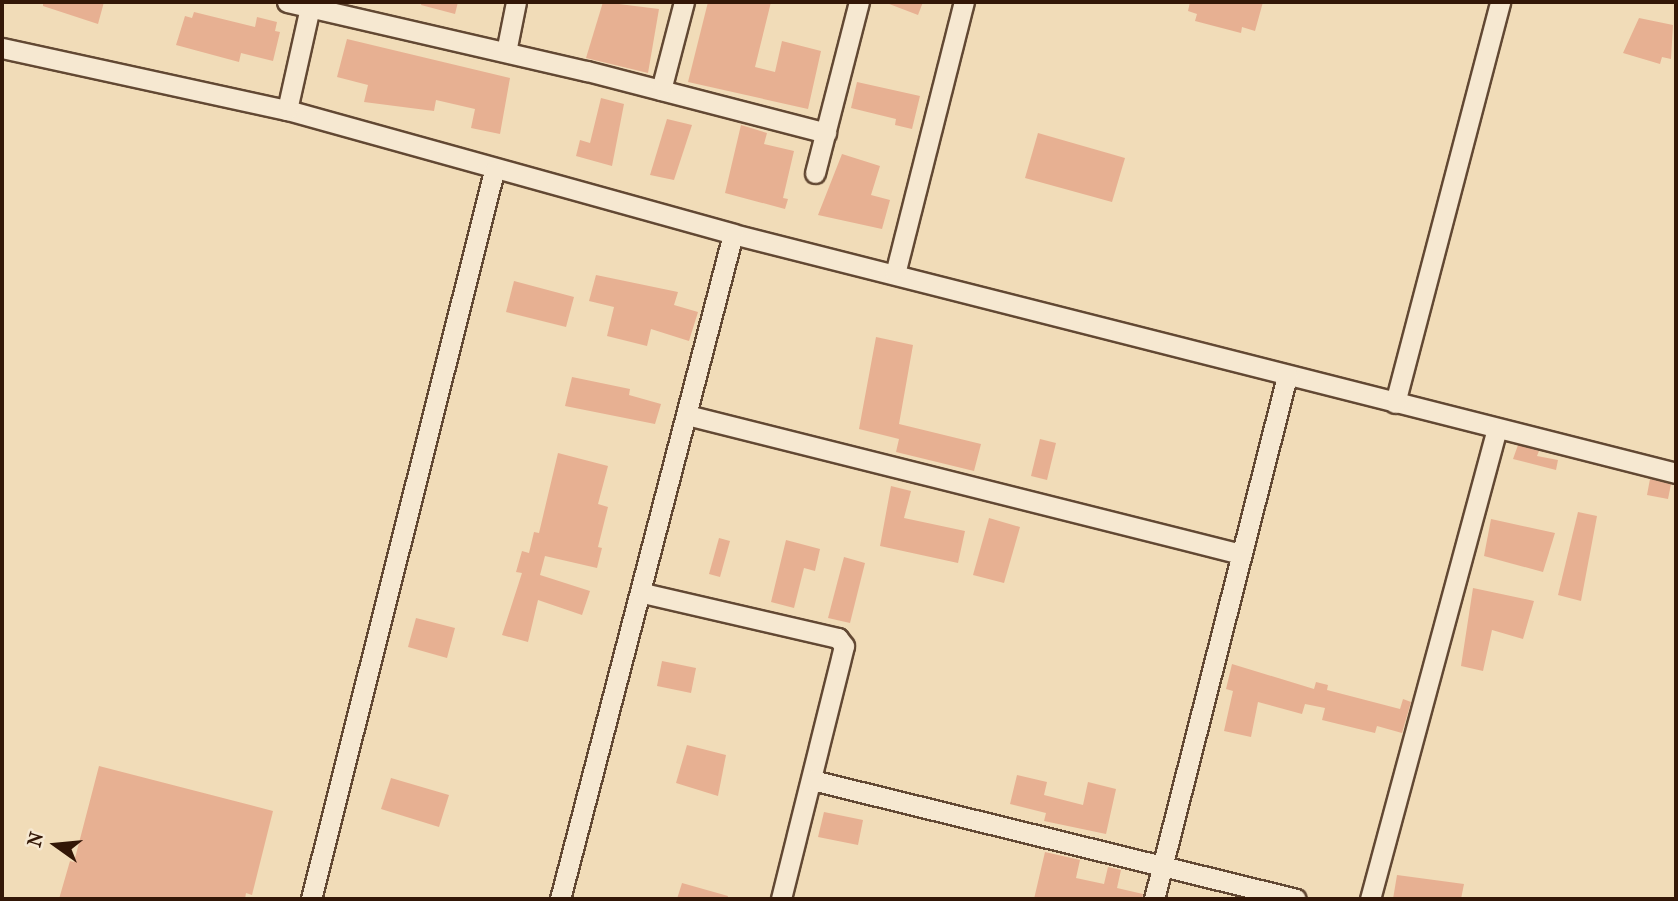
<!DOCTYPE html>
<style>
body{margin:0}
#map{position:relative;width:1678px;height:901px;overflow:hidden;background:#f1dcb8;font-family:"IM FELL French Canon",serif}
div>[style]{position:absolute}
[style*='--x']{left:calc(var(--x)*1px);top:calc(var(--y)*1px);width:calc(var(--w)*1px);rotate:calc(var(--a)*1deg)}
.building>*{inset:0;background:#e7b092}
.roads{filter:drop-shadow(2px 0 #624833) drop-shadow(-2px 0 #624833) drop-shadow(0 2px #624833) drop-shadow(0 -2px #624833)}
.minor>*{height:19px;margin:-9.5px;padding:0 9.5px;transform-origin:9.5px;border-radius:9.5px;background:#f6e8d1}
span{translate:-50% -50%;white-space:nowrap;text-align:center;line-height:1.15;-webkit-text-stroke:6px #f6e8d1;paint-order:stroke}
.frame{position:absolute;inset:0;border:4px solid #331707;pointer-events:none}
.north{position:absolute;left:21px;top:810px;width:70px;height:70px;-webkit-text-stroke:5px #f6e8d1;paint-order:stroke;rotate:285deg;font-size:19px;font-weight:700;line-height:28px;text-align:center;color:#331707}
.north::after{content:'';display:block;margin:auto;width:24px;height:32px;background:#331707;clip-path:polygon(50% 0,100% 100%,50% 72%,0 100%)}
</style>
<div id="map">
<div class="building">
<div style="clip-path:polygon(43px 2px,104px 2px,98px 24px,43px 6px)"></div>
<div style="clip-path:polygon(422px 2px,458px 2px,455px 14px,421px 5px)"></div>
<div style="clip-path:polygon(603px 2px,659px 9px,648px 73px,586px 58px)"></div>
<div style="clip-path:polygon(708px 2px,771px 2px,755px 67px,775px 72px,782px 41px,821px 51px,808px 109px,688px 82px)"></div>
<div style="clip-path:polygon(884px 2px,923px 2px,918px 15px)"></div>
<div style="clip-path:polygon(1190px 2px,1263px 2px,1255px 31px,1242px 27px,1241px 33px,1195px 21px,1197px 14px,1188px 11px)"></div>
<div style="clip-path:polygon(194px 12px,255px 27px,257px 17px,277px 22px,275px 31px,280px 32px,273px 61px,241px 53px,239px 62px,176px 45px,185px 16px,192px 18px)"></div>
<div style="clip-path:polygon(1639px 18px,1673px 25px,1671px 59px,1662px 57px,1660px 64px,1623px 53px)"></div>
<div style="clip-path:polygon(347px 39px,510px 78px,500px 134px,471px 128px,475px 109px,436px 100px,434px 111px,364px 102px,368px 85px,337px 77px)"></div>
<div style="clip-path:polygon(857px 82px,920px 96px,912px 129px,895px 125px,896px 119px,851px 108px)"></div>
<div style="clip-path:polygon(601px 98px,624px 104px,612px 166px,576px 156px,580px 140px,590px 143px)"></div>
<div style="clip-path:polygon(667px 119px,692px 125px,674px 180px,650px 175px)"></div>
<div style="clip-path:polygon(741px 125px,767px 133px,764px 144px,794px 151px,783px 198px,788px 199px,785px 209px,725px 193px)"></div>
<div style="clip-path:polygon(1038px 133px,1125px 158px,1112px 202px,1025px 178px)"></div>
<div style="clip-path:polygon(842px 154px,880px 166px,871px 195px,890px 200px,882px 229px,818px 215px)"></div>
<div style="clip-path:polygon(596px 275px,678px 292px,674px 305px,698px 312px,689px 341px,651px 329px,647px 346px,607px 336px,614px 307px,589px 301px)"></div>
<div style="clip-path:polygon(514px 281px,574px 297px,566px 327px,506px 312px)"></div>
<div style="clip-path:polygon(876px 337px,913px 345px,899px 424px,981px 444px,974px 471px,896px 452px,899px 439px,859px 429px)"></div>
<div style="clip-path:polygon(572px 377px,630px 389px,629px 395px,661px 404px,655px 424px,565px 406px)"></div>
<div style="clip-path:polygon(1040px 439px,1056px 443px,1047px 480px,1031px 476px)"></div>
<div style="clip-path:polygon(1518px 445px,1539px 451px,1537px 456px,1558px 460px,1556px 470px,1513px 459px)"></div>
<div style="clip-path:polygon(558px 453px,608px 466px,598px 504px,608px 507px,598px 547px,602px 548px,597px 568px,545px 556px,540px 575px,590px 591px,582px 615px,538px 600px,528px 642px,502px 635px,522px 573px,516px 572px,522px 551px,529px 553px,534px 532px,539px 533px)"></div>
<div style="clip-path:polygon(1650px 479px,1671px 484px,1668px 499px,1647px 495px)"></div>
<div style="clip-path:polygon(891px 486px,911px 491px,904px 518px,965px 531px,958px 563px,880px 546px)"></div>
<div style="clip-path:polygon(1578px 512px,1597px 516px,1581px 601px,1558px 595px)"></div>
<div style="clip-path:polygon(989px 518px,1020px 527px,1004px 583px,973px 575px)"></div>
<div style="clip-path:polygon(1491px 519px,1555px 533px,1543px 572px,1484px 556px)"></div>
<div style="clip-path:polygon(719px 538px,730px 541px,720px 577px,709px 574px)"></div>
<div style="clip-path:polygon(786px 540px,820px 549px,815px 571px,804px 568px,794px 608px,771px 602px)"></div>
<div style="clip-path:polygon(844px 557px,865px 563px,850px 623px,828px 618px)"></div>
<div style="clip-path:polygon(1473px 588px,1534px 601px,1523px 639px,1492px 630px,1483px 671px,1461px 666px)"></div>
<div style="clip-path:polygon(416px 618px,455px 628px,447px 658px,408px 647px)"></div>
<div style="clip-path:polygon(662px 661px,696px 668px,691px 693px,657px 686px)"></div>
<div style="clip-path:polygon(1232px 664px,1314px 689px,1316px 682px,1328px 685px,1327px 690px,1400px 709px,1403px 699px,1411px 702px,1402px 733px,1377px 726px,1375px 733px,1322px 720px,1325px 708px,1305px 704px,1302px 714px,1258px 702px,1251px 737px,1224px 731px,1233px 691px,1226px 689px)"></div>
<div style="clip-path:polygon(687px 745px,726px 755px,718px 796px,676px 783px)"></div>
<div style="clip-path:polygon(99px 766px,273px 811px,252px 895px,246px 893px,245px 899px,59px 899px,70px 861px,74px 862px)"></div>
<div style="clip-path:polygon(1017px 775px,1047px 782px,1044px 795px,1083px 805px,1088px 782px,1116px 789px,1106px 834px,1044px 821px,1046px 813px,1010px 804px)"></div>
<div style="clip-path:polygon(391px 778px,449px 795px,439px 827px,381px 809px)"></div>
<div style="clip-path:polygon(824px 812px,863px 820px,858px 845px,818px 837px)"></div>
<div style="clip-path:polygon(1045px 852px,1080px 860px,1076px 878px,1104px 884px,1108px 867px,1121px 870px,1117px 888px,1143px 894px,1142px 899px,1034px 899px)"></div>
<div style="clip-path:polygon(1397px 875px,1464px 884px,1461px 899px,1393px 899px)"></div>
<div style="clip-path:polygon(682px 883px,728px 896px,727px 899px,677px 899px)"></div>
</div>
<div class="roads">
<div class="minor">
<div style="--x:287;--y:2;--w:308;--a:13"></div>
<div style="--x:587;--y:71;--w:247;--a:14.5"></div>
<div style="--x:2;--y:48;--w:292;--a:12.3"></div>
<div style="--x:287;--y:110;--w:463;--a:15.5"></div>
<div style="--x:733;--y:234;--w:973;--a:14.22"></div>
<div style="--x:506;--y:52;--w:51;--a:-78.7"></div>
<div style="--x:661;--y:90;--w:91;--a:-75.4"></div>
<div style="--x:287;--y:110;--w:106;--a:-77.4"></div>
<div style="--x:815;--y:173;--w:177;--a:-75.6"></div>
<div style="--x:895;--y:274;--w:281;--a:-75.8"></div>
<div style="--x:1395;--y:403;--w:415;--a:-75.3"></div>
<div style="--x:687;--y:415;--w:571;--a:14.08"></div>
<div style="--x:643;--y:593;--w:200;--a:13"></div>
<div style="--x:838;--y:638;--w:10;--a:53"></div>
<div style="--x:844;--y:646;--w:261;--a:104"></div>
<div style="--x:812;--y:780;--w:498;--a:13.8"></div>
<div style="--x:311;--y:899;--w:751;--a:-75.89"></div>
<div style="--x:560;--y:899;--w:687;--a:-75.42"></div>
<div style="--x:1154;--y:899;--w:540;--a:-75.73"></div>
<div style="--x:1370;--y:899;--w:487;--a:-74.9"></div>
</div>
</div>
<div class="frame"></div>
<div class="north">N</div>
</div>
